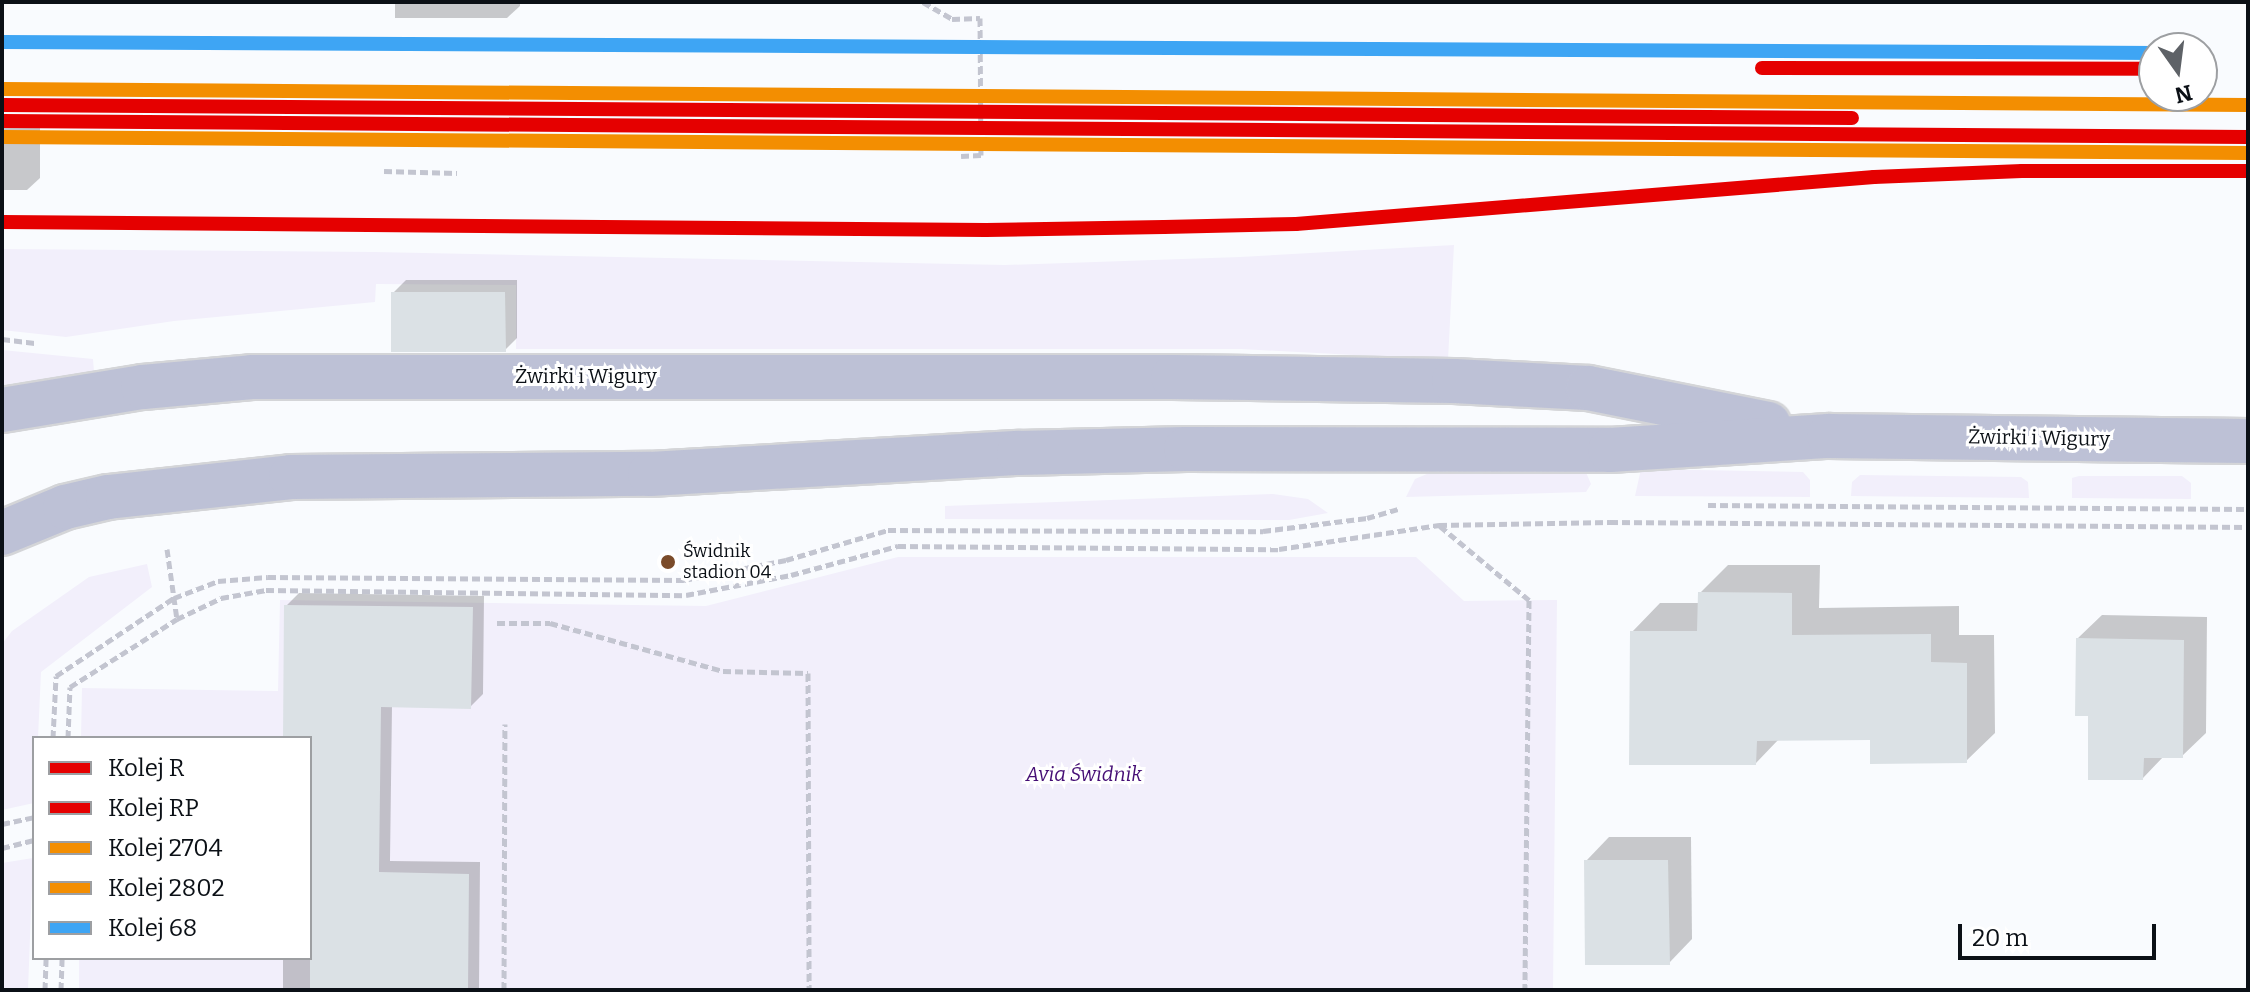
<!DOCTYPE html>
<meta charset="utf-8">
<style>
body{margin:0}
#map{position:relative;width:2250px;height:992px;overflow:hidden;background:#f9fbfe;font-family:Bitter,serif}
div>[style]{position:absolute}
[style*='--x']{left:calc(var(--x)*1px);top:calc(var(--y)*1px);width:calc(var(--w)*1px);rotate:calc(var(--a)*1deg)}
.green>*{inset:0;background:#f2effb}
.shadow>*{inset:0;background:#0003}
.building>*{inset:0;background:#dbe1e5}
.path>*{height:5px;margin-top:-2.5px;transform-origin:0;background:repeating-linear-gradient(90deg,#c3c5d0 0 8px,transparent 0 12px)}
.roads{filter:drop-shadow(2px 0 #d4d5d8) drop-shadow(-2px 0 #d4d5d8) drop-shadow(0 2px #d4d5d8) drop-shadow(0 -2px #d4d5d8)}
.secondary>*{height:44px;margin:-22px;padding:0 22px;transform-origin:22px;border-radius:22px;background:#bdc1d6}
.rail-1>*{height:14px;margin:-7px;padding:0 7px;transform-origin:7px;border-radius:7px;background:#e50000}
.rail-2>*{height:14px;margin:-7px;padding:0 7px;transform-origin:7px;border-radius:7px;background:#e50000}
.rail-3>*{height:14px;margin:-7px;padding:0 7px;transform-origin:7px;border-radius:7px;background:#f38e01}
.rail-4>*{height:14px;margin:-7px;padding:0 7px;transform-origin:7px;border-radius:7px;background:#f38e01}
.rail-5>*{height:14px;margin:-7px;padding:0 7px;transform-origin:7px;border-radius:7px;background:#3ea5f4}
.dots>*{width:22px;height:22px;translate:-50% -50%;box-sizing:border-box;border:4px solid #fff;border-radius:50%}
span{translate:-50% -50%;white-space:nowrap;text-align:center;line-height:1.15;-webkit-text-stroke:6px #fff;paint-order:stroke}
.bus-label{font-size:18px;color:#0b1016}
.left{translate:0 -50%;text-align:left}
.street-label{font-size:20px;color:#0b1016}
.park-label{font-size:20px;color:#450e75;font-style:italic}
.frame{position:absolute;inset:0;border:4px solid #0b1016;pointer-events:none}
.legend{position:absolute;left:32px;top:736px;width:280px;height:224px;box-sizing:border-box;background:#fff;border:2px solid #9d9fa2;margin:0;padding:10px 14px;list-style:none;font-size:24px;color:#0b1016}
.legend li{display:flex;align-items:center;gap:16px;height:40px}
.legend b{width:40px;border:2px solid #9d9fa2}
.north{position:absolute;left:2138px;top:32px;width:80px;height:80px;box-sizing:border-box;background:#fff;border:2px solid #9d9fa2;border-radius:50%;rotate:166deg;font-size:22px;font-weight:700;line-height:32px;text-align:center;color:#0b1016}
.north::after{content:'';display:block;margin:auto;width:28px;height:36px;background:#5e6267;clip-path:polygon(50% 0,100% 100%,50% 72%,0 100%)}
.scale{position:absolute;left:1958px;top:924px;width:198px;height:36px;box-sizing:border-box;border:4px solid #0b1016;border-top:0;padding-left:10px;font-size:24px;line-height:28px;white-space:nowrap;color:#0b1016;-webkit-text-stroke:6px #fff;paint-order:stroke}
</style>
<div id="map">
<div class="green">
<div style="clip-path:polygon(1454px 245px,1448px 360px,1241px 349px,516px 349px,516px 285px,376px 284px,375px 302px,174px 321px,66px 337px,2px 330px,2px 249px,374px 252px,1005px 265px,1240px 257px)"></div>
<div style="clip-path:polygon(2px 350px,93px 359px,94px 372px,2px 385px)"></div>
<div style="clip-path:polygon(1641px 469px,1803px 472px,1810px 480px,1810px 497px,1635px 496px)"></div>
<div style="clip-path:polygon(1585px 470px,1591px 484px,1586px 492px,1406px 497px,1415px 479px,1434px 471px)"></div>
<div style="clip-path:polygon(1860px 475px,2021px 477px,2028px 482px,2029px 498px,1851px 496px,1852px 482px)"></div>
<div style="clip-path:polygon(2079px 476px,2182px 476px,2191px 483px,2191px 499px,2072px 498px,2072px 478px)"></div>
<div style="clip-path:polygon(1273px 494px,1308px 499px,1328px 513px,1289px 520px,945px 519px,945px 506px)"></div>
<div style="clip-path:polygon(898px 557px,1416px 557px,1464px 601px,1557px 600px,1553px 990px,79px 990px,79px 958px,310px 958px,310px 738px,81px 738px,82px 688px,278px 691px,280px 600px,706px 606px)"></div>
<div style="clip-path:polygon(147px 564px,152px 587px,41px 672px,38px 738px,34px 738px,34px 803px,2px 810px,2px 644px,12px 631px,89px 577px)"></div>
<div style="clip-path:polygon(33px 858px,28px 990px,2px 990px,2px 863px)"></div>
</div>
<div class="shadow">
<div style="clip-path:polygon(395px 2px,520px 2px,520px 6px,507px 18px,395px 18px)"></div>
<div style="clip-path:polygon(2px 117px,40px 118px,40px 178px,27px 190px,2px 190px)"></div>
<div style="clip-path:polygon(406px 280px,517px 280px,517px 338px,505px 350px,393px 293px)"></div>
<div style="clip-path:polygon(1728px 565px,1820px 565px,1819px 608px,1959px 606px,1959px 635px,1994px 635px,1995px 733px,1966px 761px,1872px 738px,1779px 739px,1756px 763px,1632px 632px,1660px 603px,1700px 603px,1700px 593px)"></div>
<div style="clip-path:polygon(299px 593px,484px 596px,483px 694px,470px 707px,392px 706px,390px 861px,480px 862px,479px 990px,283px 990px,283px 958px,310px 958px,310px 738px,285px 738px,286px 606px)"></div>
<div style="clip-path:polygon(2102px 615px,2207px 617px,2206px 733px,2182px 756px,2164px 756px,2143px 778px,2090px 714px,2078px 638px)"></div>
<div style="clip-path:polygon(1609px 837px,1691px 837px,1692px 939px,1669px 963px,1586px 861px)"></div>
</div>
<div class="building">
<div style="clip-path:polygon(391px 292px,505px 292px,506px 352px,391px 352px)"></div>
<div style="clip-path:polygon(1698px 592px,1792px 593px,1792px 635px,1931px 634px,1931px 662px,1967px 663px,1967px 763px,1870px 764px,1870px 740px,1757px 741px,1756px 765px,1629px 765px,1630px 631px,1697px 631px)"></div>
<div style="clip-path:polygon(284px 605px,473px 607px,471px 709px,381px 707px,379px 872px,469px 874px,468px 990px,310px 990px,310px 738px,283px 738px)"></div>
<div style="clip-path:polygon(2076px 638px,2184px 640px,2183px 758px,2144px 758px,2143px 780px,2088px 780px,2088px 716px,2075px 716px)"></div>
<div style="clip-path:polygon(1584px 860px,1668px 860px,1670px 965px,1585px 965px)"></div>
</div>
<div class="path">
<div style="--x:923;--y:2;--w:34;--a:30"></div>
<div style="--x:952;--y:19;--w:28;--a:-2"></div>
<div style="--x:980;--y:18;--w:137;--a:89.6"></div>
<div style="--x:981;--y:155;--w:20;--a:177"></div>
<div style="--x:384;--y:171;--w:73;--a:1.6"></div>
<div style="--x:2;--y:339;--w:35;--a:7"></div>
<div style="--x:1708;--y:505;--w:540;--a:0.42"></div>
<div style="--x:1440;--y:526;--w:116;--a:39.7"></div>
<div style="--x:1529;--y:600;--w:390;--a:90.6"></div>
<div style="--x:167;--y:549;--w:71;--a:81.9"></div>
<div style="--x:177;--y:619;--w:49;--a:-25.5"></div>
<div style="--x:221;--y:598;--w:46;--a:-10.1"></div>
<div style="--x:266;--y:590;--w:420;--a:0.7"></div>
<div style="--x:686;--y:595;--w:107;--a:-10.8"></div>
<div style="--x:791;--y:575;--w:111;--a:-15.2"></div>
<div style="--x:898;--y:546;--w:381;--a:0.5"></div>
<div style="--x:1279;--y:549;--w:162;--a:-8.5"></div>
<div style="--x:1439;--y:525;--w:171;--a:-1"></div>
<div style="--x:1610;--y:522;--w:638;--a:0.45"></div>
<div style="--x:497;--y:623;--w:53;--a:0"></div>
<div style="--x:550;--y:623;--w:180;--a:15.5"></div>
<div style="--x:723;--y:671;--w:85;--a:1.3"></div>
<div style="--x:808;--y:673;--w:317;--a:89.8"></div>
<div style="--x:53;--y:738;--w:62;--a:-87.2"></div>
<div style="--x:56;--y:676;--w:141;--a:-33.5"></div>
<div style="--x:174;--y:598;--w:47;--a:-21.1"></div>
<div style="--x:218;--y:581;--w:50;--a:-4.6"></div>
<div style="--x:268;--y:577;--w:416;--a:0.4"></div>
<div style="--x:684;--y:580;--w:104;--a:-11.1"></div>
<div style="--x:786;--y:560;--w:106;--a:-16.4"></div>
<div style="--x:888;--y:530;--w:375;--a:0.2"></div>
<div style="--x:1263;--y:531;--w:105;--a:-7.1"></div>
<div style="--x:1367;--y:518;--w:32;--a:-16"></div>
<div style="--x:68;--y:738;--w:51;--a:-87.8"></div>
<div style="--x:70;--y:687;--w:127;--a:-32.4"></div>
<div style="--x:2;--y:824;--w:33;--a:-12"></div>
<div style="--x:2;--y:848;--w:33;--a:-14"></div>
<div style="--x:45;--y:990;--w:32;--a:-88"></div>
<div style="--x:61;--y:990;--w:32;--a:-88"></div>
<div style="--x:504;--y:990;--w:266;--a:-89.8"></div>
</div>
<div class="roads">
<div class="secondary">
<div style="--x:2;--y:410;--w:143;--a:-9.3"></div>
<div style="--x:143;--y:387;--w:109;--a:-5.2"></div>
<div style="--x:252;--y:377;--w:921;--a:0"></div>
<div style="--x:1173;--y:377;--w:281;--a:0.8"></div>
<div style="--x:1454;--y:381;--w:134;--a:3"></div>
<div style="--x:1588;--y:388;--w:184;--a:11.3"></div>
<div style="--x:2;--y:533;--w:68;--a:-22.4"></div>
<div style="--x:65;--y:507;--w:44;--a:-13.1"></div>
<div style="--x:108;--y:497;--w:184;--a:-6.2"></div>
<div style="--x:291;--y:477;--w:359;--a:-0.5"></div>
<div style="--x:650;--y:474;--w:370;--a:-3.3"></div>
<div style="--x:1019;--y:453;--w:167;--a:-1.4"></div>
<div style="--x:1186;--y:449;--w:424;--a:0.1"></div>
<div style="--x:1610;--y:450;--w:219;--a:-3.7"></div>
<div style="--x:1829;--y:436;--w:419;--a:0.7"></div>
</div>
</div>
<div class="rail-1">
<div style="--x:1762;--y:68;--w:392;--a:0.1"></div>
<div style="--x:2;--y:105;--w:1850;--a:0.4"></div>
<div style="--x:2;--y:222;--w:984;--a:0.47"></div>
<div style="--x:986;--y:230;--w:178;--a:-1"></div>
<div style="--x:1164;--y:227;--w:132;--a:-1.3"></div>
<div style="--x:1296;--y:224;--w:580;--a:-4.65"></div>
<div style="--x:1874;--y:177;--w:148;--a:-2.3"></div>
<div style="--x:2022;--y:171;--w:226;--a:0"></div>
</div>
<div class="rail-2">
<div style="--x:2;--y:121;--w:2246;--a:0.41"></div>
</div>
<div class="rail-3">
<div style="--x:2;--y:89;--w:2246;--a:0.41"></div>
</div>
<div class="rail-4">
<div style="--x:2;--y:137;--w:2246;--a:0.41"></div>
</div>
<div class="rail-5">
<div style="--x:2;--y:42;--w:2152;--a:0.29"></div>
</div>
<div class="dots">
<div style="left:668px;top:562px;background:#7a4b2a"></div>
</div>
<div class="bus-label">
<span class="left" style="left:683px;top:562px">Świdnik<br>stadion 04</span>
</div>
<div class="street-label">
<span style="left:586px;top:376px">Żwirki i Wigury</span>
<span style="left:2039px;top:438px;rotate:1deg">Żwirki i Wigury</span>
</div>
<div class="park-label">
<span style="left:1084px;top:774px">Avia Świdnik</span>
</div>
<div class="frame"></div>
<ul class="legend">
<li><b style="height:10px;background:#e50000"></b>Kolej R</li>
<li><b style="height:10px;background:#e50000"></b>Kolej RP</li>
<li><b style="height:10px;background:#f38e01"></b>Kolej 2704</li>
<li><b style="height:10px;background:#f38e01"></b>Kolej 2802</li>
<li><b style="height:10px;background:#3ea5f4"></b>Kolej 68</li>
</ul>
<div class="north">N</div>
<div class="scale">20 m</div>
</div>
